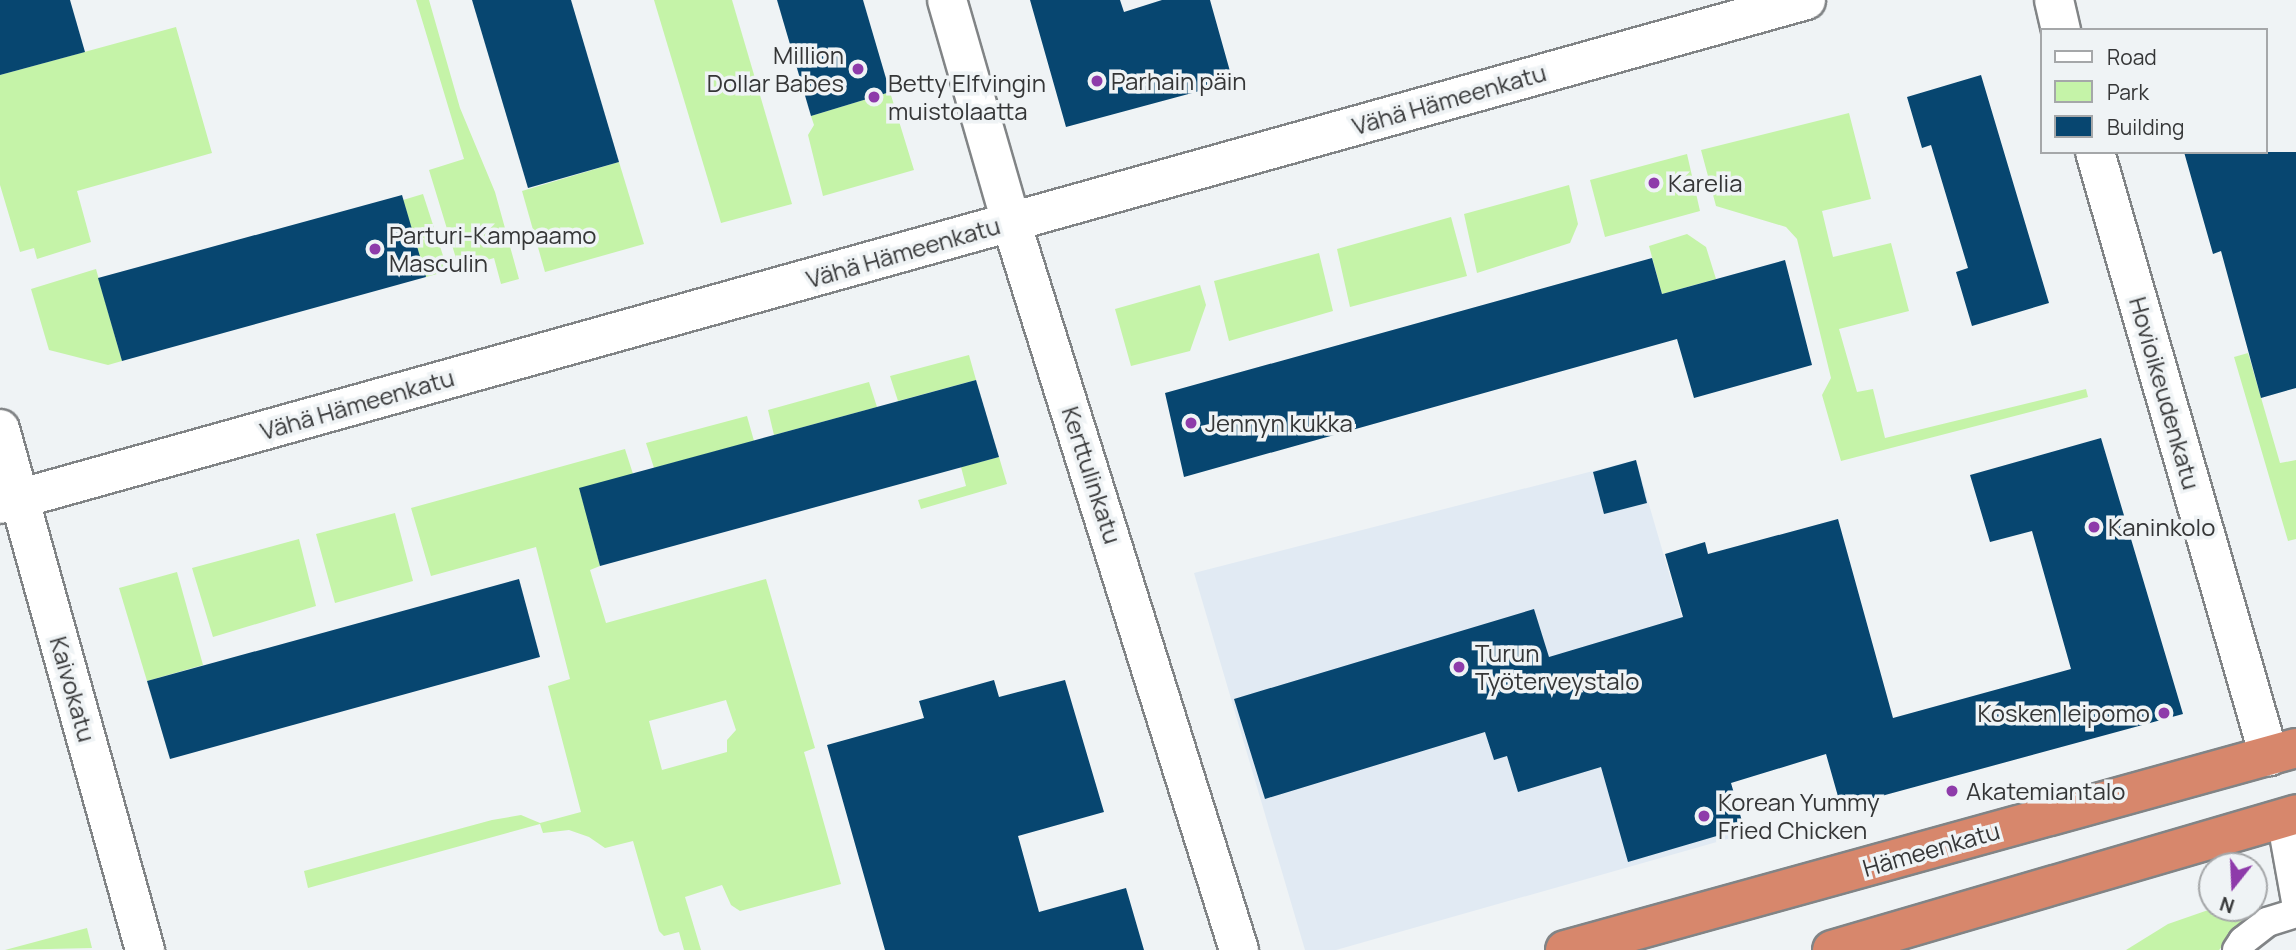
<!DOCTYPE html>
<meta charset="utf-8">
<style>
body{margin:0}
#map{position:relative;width:2296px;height:950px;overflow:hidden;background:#eff3f5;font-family:Manrope,sans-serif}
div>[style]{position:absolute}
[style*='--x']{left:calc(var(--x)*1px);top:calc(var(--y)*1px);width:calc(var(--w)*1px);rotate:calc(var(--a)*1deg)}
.built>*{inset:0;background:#e1eaf3}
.green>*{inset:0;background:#c5f3a8}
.building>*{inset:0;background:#074670}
.roads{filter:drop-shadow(2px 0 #818486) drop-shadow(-2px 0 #818486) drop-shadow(0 2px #818486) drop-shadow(0 -2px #818486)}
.service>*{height:28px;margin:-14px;padding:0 14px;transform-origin:14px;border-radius:14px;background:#fff}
.minor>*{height:38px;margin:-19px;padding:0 19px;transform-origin:19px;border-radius:19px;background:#fff}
.trunk>*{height:38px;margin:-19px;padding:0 19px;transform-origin:19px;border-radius:19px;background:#d7876c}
.dots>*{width:19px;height:19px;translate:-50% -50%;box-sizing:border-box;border:4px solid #eff3f5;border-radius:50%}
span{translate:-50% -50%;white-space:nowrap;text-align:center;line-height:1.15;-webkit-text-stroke:7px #eff3f5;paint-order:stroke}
.poi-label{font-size:24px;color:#353637}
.right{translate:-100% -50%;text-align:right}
.left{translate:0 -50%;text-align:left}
.street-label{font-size:24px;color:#353637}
.legend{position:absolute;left:2040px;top:28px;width:228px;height:126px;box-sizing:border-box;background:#eff3f5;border:2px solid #a5a7a9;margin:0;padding:9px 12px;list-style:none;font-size:21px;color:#353637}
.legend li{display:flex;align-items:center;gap:14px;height:35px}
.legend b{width:35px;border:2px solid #a5a7a9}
.north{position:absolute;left:2198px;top:852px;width:70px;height:70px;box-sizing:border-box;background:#eff3f5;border:2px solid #a5a7a9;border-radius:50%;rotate:198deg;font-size:19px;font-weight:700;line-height:28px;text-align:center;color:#353637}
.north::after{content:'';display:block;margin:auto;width:24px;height:32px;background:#8e3baa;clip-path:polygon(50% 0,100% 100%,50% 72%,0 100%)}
</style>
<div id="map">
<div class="built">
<div style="clip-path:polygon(1636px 460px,1745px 834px,1336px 950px,1305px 950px,1194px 573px)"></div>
</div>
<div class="green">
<div style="clip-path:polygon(416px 0,429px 0,460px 108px,495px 192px,519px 279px,501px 284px,494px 258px,459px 268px,429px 170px,464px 159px)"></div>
<div style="clip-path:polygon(654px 0,732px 0,792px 204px,721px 223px)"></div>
<div style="clip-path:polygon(176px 27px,212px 153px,77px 191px,91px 242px,37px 259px,34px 248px,20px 252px,0 185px,0 75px)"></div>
<div style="clip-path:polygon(890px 92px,914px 170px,823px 196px,808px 135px,814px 125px,811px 116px)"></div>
<div style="clip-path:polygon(1849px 113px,1871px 199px,1822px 211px,1833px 257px,1891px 243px,1909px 311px,1839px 329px,1857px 392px,1873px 389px,1885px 438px,2086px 389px,2088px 397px,1841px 461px,1822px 395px,1831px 378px,1797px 239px,1786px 227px,1716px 206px,1701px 150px)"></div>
<div style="clip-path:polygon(1687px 154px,1700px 211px,1605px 237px,1590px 180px)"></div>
<div style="clip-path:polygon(619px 162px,644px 244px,545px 272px,522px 191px)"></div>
<div style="clip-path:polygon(1569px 185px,1578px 224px,1570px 243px,1477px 273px,1464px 214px)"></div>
<div style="clip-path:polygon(423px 194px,448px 271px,426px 277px,403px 200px)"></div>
<div style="clip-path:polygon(1451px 217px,1467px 276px,1350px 307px,1337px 249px)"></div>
<div style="clip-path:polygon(1687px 234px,1706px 247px,1716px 279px,1662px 294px,1649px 246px)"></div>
<div style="clip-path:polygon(1319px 253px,1333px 311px,1229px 341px,1214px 281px)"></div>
<div style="clip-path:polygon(96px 269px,122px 361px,108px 365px,49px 350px,31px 289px)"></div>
<div style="clip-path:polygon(1200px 285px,1206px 305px,1190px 351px,1131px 366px,1115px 309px)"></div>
<div style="clip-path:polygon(2248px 353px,2280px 463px,2296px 460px,2296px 539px,2288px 541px,2234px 357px)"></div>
<div style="clip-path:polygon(969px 355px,976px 380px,898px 401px,890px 376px)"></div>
<div style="clip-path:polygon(869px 382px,877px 407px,774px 435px,768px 410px)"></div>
<div style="clip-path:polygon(747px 416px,754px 441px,654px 468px,646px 443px)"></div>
<div style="clip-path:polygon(evenodd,625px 449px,633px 474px,580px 489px,600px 566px,590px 570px,606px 623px,766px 579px,815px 748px,804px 752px,841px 884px,740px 911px,731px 905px,722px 885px,685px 897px,701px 950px,684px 950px,679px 932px,664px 936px,659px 931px,633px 841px,605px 848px,589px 837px,569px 830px,543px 833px,540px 824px,308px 888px,304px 871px,492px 820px,521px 815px,540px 823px,581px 812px,548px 686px,570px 679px,536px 547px,431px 576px,411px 508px,625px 449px,726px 700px,736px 730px,727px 740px,727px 752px,662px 770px,649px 721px,726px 700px)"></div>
<div style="clip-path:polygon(999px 457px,1007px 484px,921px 509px,918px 500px,966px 486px,961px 467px)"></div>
<div style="clip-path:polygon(395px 513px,413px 581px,335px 603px,316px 534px)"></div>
<div style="clip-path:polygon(299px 539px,316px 606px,213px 637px,192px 568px)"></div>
<div style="clip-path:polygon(177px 572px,203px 665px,147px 681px,119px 588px)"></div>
<div style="clip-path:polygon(2214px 908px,2245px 908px,2242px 925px,2219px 950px,2126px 950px,2168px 924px)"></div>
<div style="clip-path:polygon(87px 928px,92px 948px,5px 950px)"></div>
</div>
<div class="building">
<div style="clip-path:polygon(0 0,70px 0,85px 52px,0 75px)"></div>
<div style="clip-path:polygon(472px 0,571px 0,619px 162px,528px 188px)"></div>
<div style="clip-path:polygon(777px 0,863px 0,890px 92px,811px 116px)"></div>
<div style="clip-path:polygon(1030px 0,1120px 0,1124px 12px,1162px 0,1210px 0,1233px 82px,1066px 127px)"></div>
<div style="clip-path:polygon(1981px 75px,2049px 303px,1972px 326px,1956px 272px,1968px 268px,1931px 145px,1922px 148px,1907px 97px)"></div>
<div style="clip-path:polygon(2184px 152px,2296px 152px,2296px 388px,2261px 398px,2221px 251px,2213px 254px)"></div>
<div style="clip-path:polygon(402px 195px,426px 277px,122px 361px,98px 278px)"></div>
<div style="clip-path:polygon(1652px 258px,1662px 294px,1785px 260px,1812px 365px,1694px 398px,1677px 339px,1184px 477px,1165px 393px)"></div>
<div style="clip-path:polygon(976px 380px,999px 457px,600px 566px,579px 488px)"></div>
<div style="clip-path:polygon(2101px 438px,2183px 714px,1841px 807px,1826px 754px,1731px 783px,1744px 828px,1628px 862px,1601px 767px,1518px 792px,1507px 756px,1494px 760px,1485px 732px,1265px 799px,1234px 699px,1534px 609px,1549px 657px,1683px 617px,1665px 554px,1705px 542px,1708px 554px,1838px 519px,1893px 718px,2071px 669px,2032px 531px,1990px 542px,1970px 475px)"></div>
<div style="clip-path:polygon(1636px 460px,1647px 503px,1604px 514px,1593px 472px)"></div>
<div style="clip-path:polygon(519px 579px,540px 657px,170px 759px,147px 681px)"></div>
<div style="clip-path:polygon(994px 680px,999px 697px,1065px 680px,1104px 812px,1018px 836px,1039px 912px,1126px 888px,1144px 950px,885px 950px,827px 745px,924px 718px,919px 701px)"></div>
</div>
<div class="roads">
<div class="service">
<div style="--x:2281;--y:818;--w:84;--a:79.8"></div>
<div style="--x:2237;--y:950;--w:11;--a:-56"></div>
<div style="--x:2243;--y:941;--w:31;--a:-38"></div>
<div style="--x:2267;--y:922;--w:30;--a:-17"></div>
</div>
<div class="minor">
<div style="--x:947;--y:0;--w:231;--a:73.9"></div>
<div style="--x:1011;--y:222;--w:763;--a:72.61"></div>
<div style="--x:2054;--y:0;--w:31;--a:77"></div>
<div style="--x:2095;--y:152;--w:629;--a:73.93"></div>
<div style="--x:0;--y:429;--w:541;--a:74.45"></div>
<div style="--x:0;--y:504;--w:1875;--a:-15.59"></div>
</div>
<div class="trunk">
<div style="--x:1565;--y:950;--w:758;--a:-15.45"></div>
<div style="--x:1832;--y:950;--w:484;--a:-16.3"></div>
</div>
</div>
<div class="dots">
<div style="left:858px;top:69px;background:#8e3baa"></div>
<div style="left:1097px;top:81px;background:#8e3baa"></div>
<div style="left:874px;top:97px;background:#8e3baa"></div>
<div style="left:1654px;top:183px;background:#8e3baa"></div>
<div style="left:375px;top:249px;background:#8e3baa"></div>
<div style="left:1191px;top:423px;background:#8e3baa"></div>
<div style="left:2094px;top:527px;background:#8e3baa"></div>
<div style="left:1459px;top:667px;background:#8e3baa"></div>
<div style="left:2164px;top:713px;background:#8e3baa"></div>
<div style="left:1952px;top:791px;background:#8e3baa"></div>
<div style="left:1704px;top:816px;background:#8e3baa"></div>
</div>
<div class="poi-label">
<span class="right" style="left:844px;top:69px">Million<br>Dollar Babes</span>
<span class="left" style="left:1111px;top:81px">Parhain päin</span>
<span class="left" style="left:888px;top:97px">Betty Elfvingin<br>muistolaatta</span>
<span class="left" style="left:1668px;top:183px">Karelia</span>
<span class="left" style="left:389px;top:249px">Parturi-Kampaamo<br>Masculin</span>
<span class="left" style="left:1205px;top:423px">Jennyn kukka</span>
<span class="left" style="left:2108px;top:527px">Kaninkolo</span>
<span class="left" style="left:1475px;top:667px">Turun<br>Työterveystalo</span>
<span class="right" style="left:2150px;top:713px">Kosken leipomo</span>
<span class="left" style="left:1966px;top:791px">Akatemiantalo</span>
<span class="left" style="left:1718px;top:816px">Korean Yummy<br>Fried Chicken</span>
</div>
<div class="street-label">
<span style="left:1449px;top:99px;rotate:-16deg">Vähä Hämeenkatu</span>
<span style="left:903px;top:252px;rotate:-16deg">Vähä Hämeenkatu</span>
<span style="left:2165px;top:393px;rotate:74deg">Hovioikeudenkatu</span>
<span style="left:357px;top:404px;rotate:-16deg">Vähä Hämeenkatu</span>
<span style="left:1092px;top:475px;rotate:72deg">Kerttulinkatu</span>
<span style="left:73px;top:689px;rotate:74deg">Kaivokatu</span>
<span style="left:1931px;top:849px;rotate:-16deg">Hämeenkatu</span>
</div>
<ul class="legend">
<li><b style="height:9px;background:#fff"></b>Road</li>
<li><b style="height:19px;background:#c5f3a8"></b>Park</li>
<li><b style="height:19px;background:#074670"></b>Building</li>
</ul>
<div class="north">N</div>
</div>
